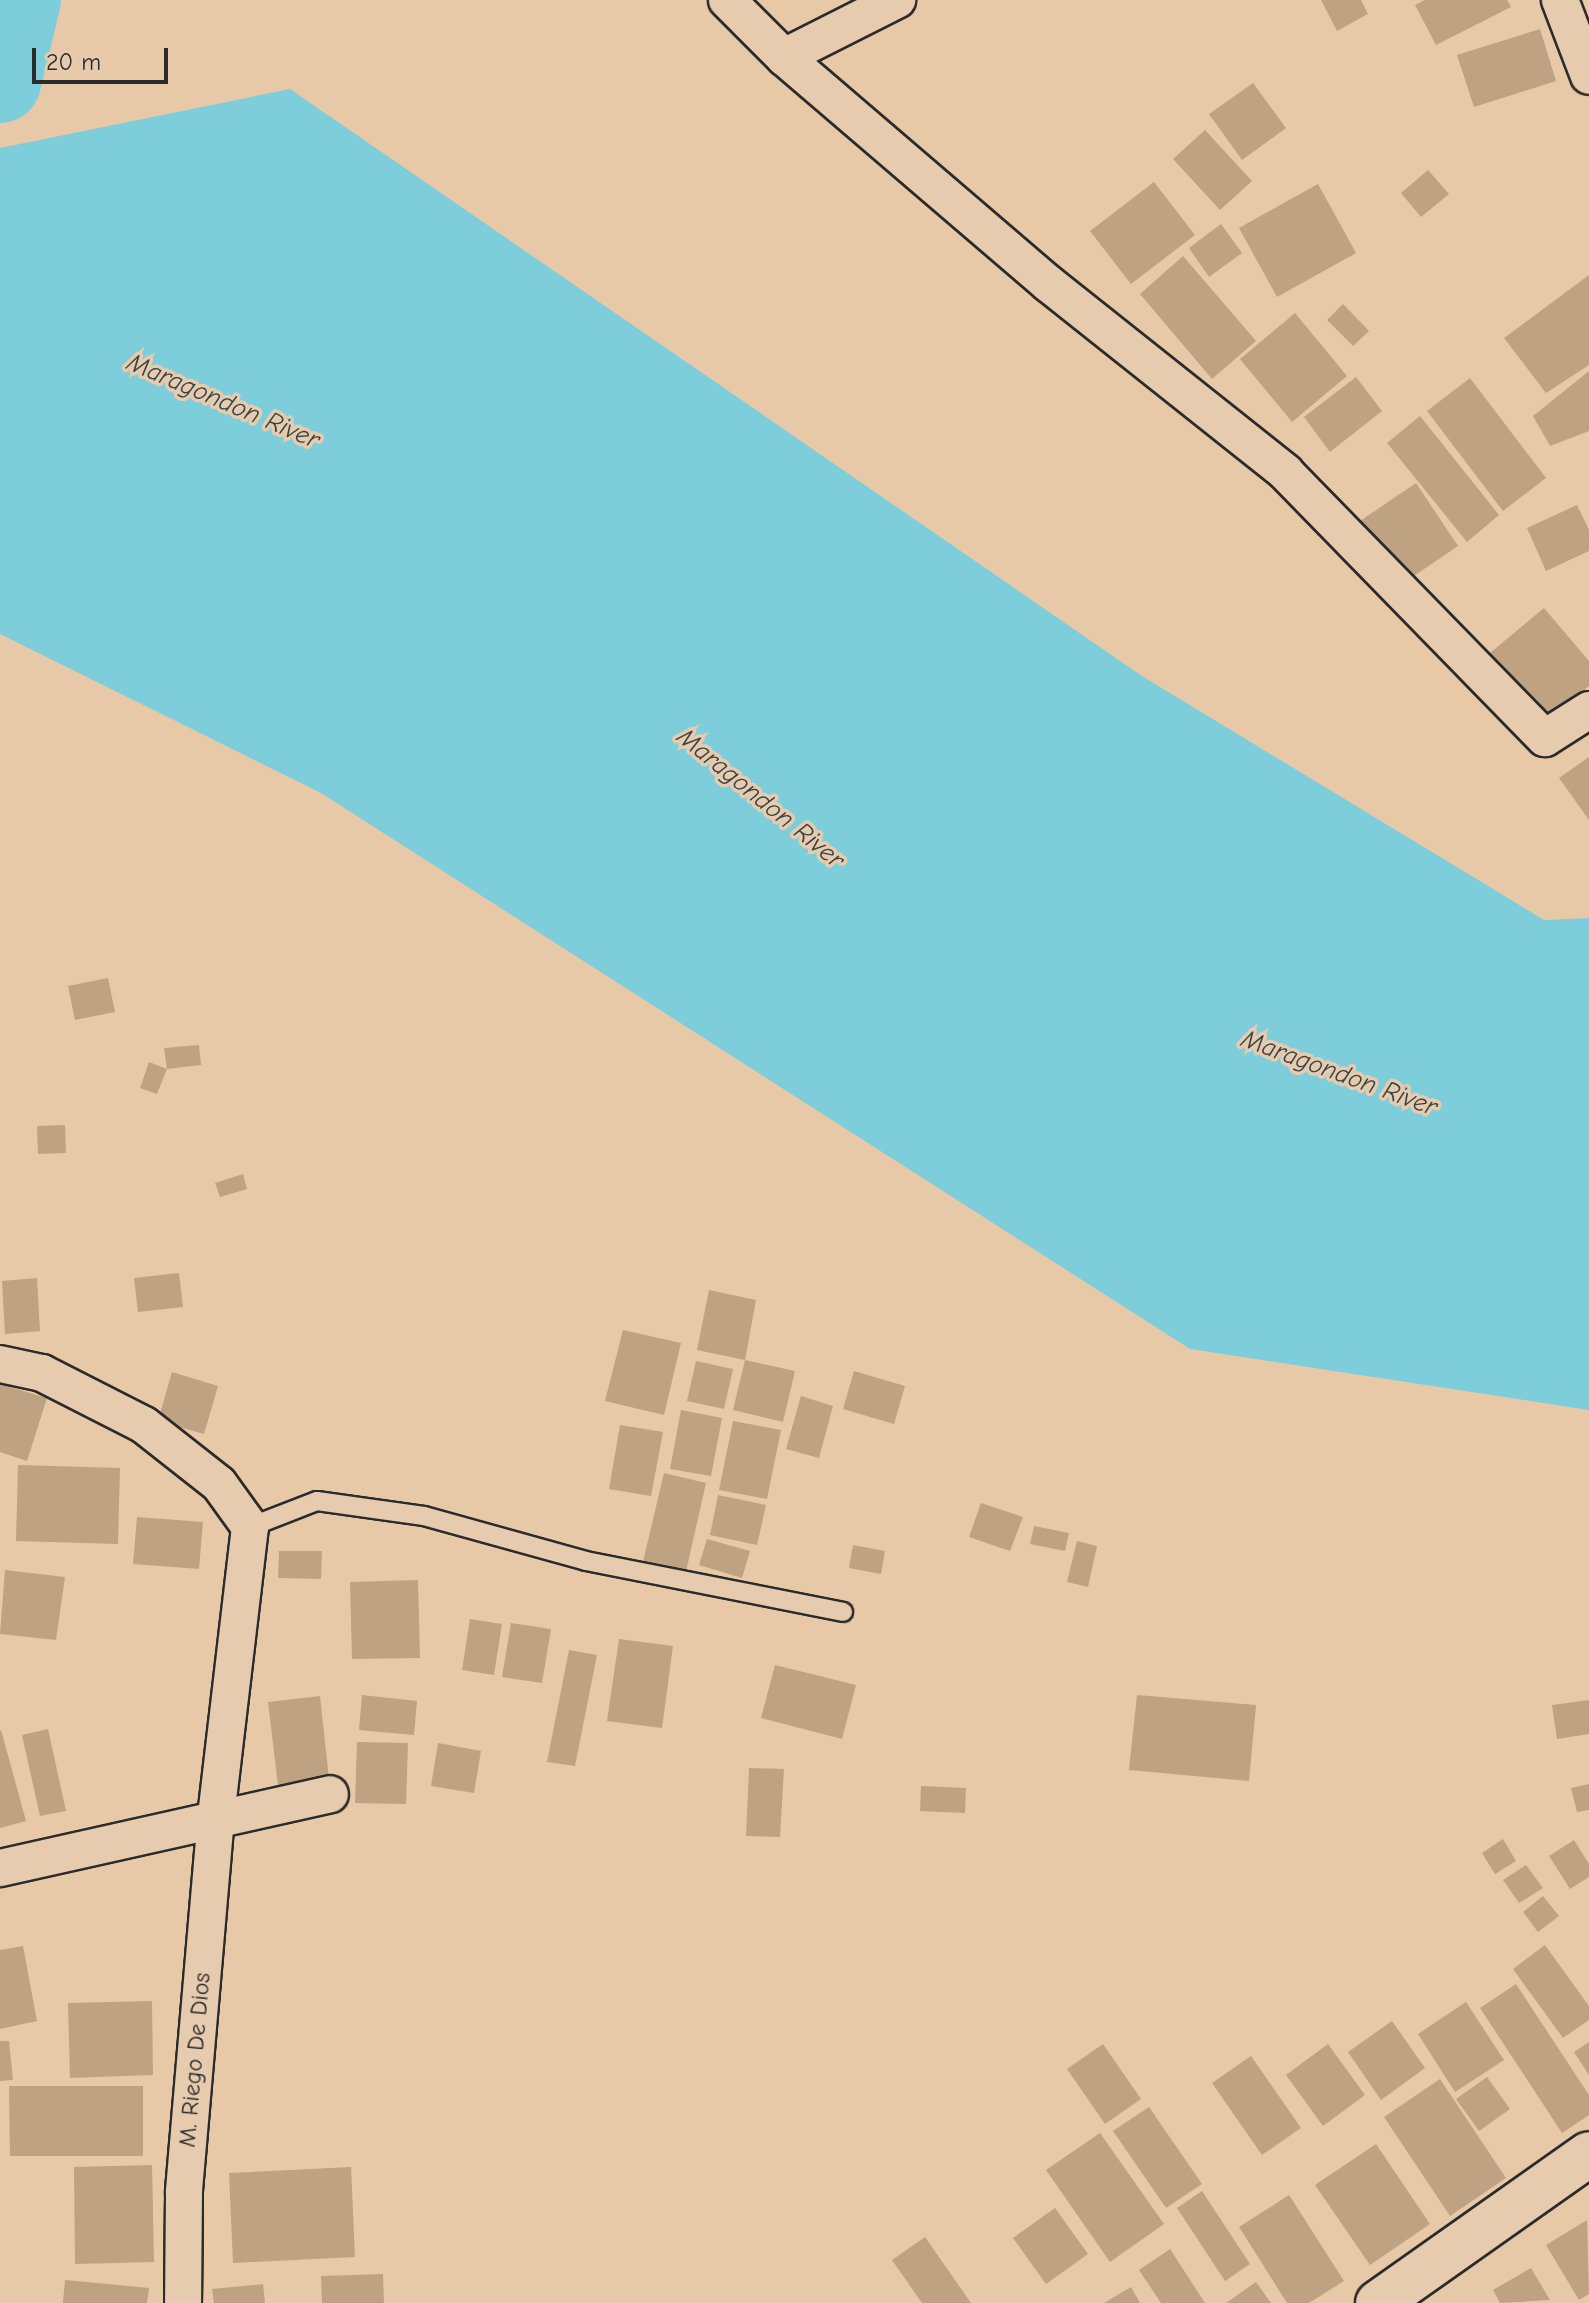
<!DOCTYPE html>
<style>
body{margin:0}
#map{position:relative;width:1589px;height:2303px;overflow:hidden;background:#e7c9a8;font-family:"Comic Neue",sans-serif}
div>[style]{position:absolute}
[style*='--x']{left:calc(var(--x)*1px);top:calc(var(--y)*1px);width:calc(var(--w)*1px);rotate:calc(var(--a)*1deg)}
.water>*{inset:0;background:#7ecddb}
.river>*{height:82px;margin:-41px;padding:0 41px;transform-origin:41px;border-radius:41px;background:#7ecddb}
.building>*{inset:0;background:#bea281}
.roads{filter:drop-shadow(2px 0 #2b2b2b) drop-shadow(-2px 0 #2b2b2b) drop-shadow(0 2px #2b2b2b) drop-shadow(0 -2px #2b2b2b)}
.lane>*{height:18px;margin:-9px;padding:0 9px;transform-origin:9px;border-radius:9px;background:#e7cbae}
.street>*{height:36px;margin:-18px;padding:0 18px;transform-origin:18px;border-radius:18px;background:#e7cbae}
.secondary>*{height:44px;margin:-22px;padding:0 22px;transform-origin:22px;border-radius:22px;background:#e7cbae}
span{translate:-50% -50%;white-space:nowrap;text-align:center;line-height:1.15;-webkit-text-stroke:7px #e7cbae;paint-order:stroke}
.street-label{font-size:24px;color:#2b2b2b}
.water-label{font-size:26px;color:#374345;font-style:italic}
.scale{position:absolute;left:32px;top:48px;width:136px;height:36px;box-sizing:border-box;border:4px solid #2b2b2b;border-top:0;padding-left:10px;font-size:24px;line-height:28px;white-space:nowrap;color:#2b2b2b;-webkit-text-stroke:6px #e7cbae;paint-order:stroke}
</style>
<div id="map">
<div class="water">
<div style="clip-path:polygon(290px 89px,1142px 676px,1544px 920px,1589px 918px,1589px 1410px,1190px 1349px,321px 793px,0 634px,0 148px)"></div>
</div>
<div class="river">
<div style="--x:0;--y:82;--w:84;--a:-76.3"></div>
</div>
<div class="building">
<div style="clip-path:polygon(1321px 0,1361px 0,1368px 14px,1337px 31px)"></div>
<div style="clip-path:polygon(1425px 0,1507px 0,1511px 7px,1436px 45px,1415px 5px)"></div>
<div style="clip-path:polygon(1540px 29px,1556px 81px,1474px 107px,1457px 55px)"></div>
<div style="clip-path:polygon(1253px 83px,1286px 128px,1242px 160px,1209px 114px)"></div>
<div style="clip-path:polygon(1205px 130px,1252px 181px,1220px 210px,1173px 159px)"></div>
<div style="clip-path:polygon(1428px 170px,1449px 194px,1421px 217px,1401px 193px)"></div>
<div style="clip-path:polygon(1154px 182px,1195px 235px,1131px 284px,1090px 231px)"></div>
<div style="clip-path:polygon(1318px 184px,1356px 253px,1277px 297px,1239px 228px)"></div>
<div style="clip-path:polygon(1221px 224px,1242px 253px,1209px 277px,1189px 248px)"></div>
<div style="clip-path:polygon(1183px 256px,1256px 341px,1212px 379px,1140px 294px)"></div>
<div style="clip-path:polygon(1589px 275px,1589px 365px,1546px 393px,1504px 338px)"></div>
<div style="clip-path:polygon(1343px 304px,1369px 331px,1353px 346px,1327px 320px)"></div>
<div style="clip-path:polygon(1295px 313px,1347px 376px,1292px 422px,1240px 359px)"></div>
<div style="clip-path:polygon(1589px 371px,1589px 431px,1550px 446px,1533px 416px)"></div>
<div style="clip-path:polygon(1356px 377px,1382px 411px,1330px 452px,1304px 417px)"></div>
<div style="clip-path:polygon(1470px 378px,1546px 478px,1503px 511px,1427px 411px)"></div>
<div style="clip-path:polygon(1420px 416px,1499px 515px,1467px 542px,1387px 443px)"></div>
<div style="clip-path:polygon(1416px 483px,1458px 546px,1402px 584px,1360px 521px)"></div>
<div style="clip-path:polygon(1577px 505px,1589px 530px,1589px 551px,1546px 571px,1527px 528px)"></div>
<div style="clip-path:polygon(1544px 608px,1589px 661px,1589px 686px,1547px 722px,1490px 653px)"></div>
<div style="clip-path:polygon(1589px 757px,1589px 820px,1559px 778px)"></div>
<div style="clip-path:polygon(108px 978px,115px 1012px,75px 1020px,68px 986px)"></div>
<div style="clip-path:polygon(199px 1045px,201px 1065px,167px 1069px,164px 1048px)"></div>
<div style="clip-path:polygon(149px 1062px,167px 1069px,157px 1094px,140px 1088px)"></div>
<div style="clip-path:polygon(65px 1125px,66px 1153px,38px 1154px,37px 1126px)"></div>
<div style="clip-path:polygon(243px 1174px,247px 1189px,220px 1197px,215px 1183px)"></div>
<div style="clip-path:polygon(179px 1273px,183px 1307px,138px 1312px,134px 1278px)"></div>
<div style="clip-path:polygon(37px 1278px,40px 1331px,5px 1334px,2px 1281px)"></div>
<div style="clip-path:polygon(709px 1290px,756px 1300px,745px 1360px,697px 1350px)"></div>
<div style="clip-path:polygon(623px 1330px,681px 1343px,664px 1415px,605px 1401px)"></div>
<div style="clip-path:polygon(745px 1360px,795px 1371px,783px 1422px,733px 1410px)"></div>
<div style="clip-path:polygon(696px 1361px,733px 1369px,724px 1409px,687px 1401px)"></div>
<div style="clip-path:polygon(854px 1371px,905px 1386px,894px 1424px,843px 1409px)"></div>
<div style="clip-path:polygon(172px 1372px,218px 1386px,204px 1434px,158px 1421px)"></div>
<div style="clip-path:polygon(0 1384px,47px 1398px,27px 1461px,0 1452px)"></div>
<div style="clip-path:polygon(801px 1396px,833px 1406px,819px 1458px,786px 1449px)"></div>
<div style="clip-path:polygon(681px 1410px,722px 1418px,711px 1476px,670px 1469px)"></div>
<div style="clip-path:polygon(733px 1421px,781px 1430px,767px 1499px,719px 1490px)"></div>
<div style="clip-path:polygon(620px 1425px,663px 1432px,651px 1496px,609px 1489px)"></div>
<div style="clip-path:polygon(18px 1465px,120px 1468px,118px 1544px,16px 1541px)"></div>
<div style="clip-path:polygon(664px 1473px,706px 1483px,685px 1576px,642px 1566px)"></div>
<div style="clip-path:polygon(718px 1495px,766px 1505px,757px 1545px,710px 1535px)"></div>
<div style="clip-path:polygon(981px 1503px,1023px 1517px,1010px 1551px,969px 1537px)"></div>
<div style="clip-path:polygon(137px 1517px,203px 1522px,199px 1569px,133px 1564px)"></div>
<div style="clip-path:polygon(1034px 1526px,1069px 1533px,1065px 1551px,1030px 1544px)"></div>
<div style="clip-path:polygon(707px 1539px,750px 1551px,742px 1578px,699px 1565px)"></div>
<div style="clip-path:polygon(1077px 1541px,1097px 1546px,1088px 1587px,1067px 1582px)"></div>
<div style="clip-path:polygon(853px 1545px,885px 1551px,881px 1574px,849px 1568px)"></div>
<div style="clip-path:polygon(279px 1551px,322px 1551px,321px 1579px,278px 1578px)"></div>
<div style="clip-path:polygon(5px 1570px,65px 1577px,56px 1640px,0 1634px)"></div>
<div style="clip-path:polygon(418px 1580px,420px 1658px,352px 1659px,350px 1582px)"></div>
<div style="clip-path:polygon(470px 1619px,502px 1624px,494px 1675px,462px 1670px)"></div>
<div style="clip-path:polygon(511px 1623px,551px 1629px,542px 1683px,502px 1677px)"></div>
<div style="clip-path:polygon(619px 1639px,673px 1646px,662px 1728px,607px 1721px)"></div>
<div style="clip-path:polygon(569px 1650px,597px 1655px,575px 1766px,547px 1762px)"></div>
<div style="clip-path:polygon(775px 1665px,856px 1685px,842px 1739px,761px 1718px)"></div>
<div style="clip-path:polygon(362px 1695px,417px 1701px,414px 1735px,359px 1730px)"></div>
<div style="clip-path:polygon(1137px 1695px,1256px 1705px,1249px 1781px,1129px 1770px)"></div>
<div style="clip-path:polygon(320px 1696px,330px 1788px,279px 1794px,268px 1702px)"></div>
<div style="clip-path:polygon(1589px 1700px,1589px 1734px,1557px 1739px,1552px 1705px)"></div>
<div style="clip-path:polygon(48px 1729px,66px 1811px,40px 1816px,22px 1735px)"></div>
<div style="clip-path:polygon(1px 1730px,26px 1821px,0 1828px,0 1731px)"></div>
<div style="clip-path:polygon(357px 1742px,408px 1743px,406px 1804px,355px 1803px)"></div>
<div style="clip-path:polygon(438px 1743px,481px 1751px,474px 1793px,431px 1786px)"></div>
<div style="clip-path:polygon(749px 1768px,784px 1769px,780px 1837px,746px 1836px)"></div>
<div style="clip-path:polygon(1589px 1784px,1589px 1810px,1577px 1812px,1571px 1788px)"></div>
<div style="clip-path:polygon(921px 1786px,966px 1788px,965px 1813px,920px 1811px)"></div>
<div style="clip-path:polygon(1503px 1839px,1516px 1861px,1495px 1874px,1482px 1853px)"></div>
<div style="clip-path:polygon(1574px 1840px,1589px 1864px,1589px 1877px,1570px 1889px,1549px 1856px)"></div>
<div style="clip-path:polygon(1526px 1865px,1543px 1888px,1519px 1903px,1503px 1880px)"></div>
<div style="clip-path:polygon(1543px 1896px,1559px 1916px,1538px 1932px,1523px 1912px)"></div>
<div style="clip-path:polygon(1545px 1945px,1589px 2006px,1589px 2020px,1563px 2038px,1513px 1969px)"></div>
<div style="clip-path:polygon(23px 1946px,37px 2021px,0 2029px,0 1950px)"></div>
<div style="clip-path:polygon(1516px 1984px,1589px 2095px,1589px 2115px,1562px 2133px,1480px 2008px)"></div>
<div style="clip-path:polygon(152px 2001px,153px 2075px,70px 2078px,68px 2003px)"></div>
<div style="clip-path:polygon(1466px 2002px,1504px 2060px,1455px 2092px,1418px 2034px)"></div>
<div style="clip-path:polygon(1392px 2021px,1425px 2068px,1381px 2100px,1348px 2052px)"></div>
<div style="clip-path:polygon(0 2041px,9px 2041px,13px 2080px,0 2081px)"></div>
<div style="clip-path:polygon(1589px 2042px,1589px 2075px,1574px 2052px)"></div>
<div style="clip-path:polygon(1103px 2044px,1141px 2099px,1105px 2124px,1067px 2069px)"></div>
<div style="clip-path:polygon(1328px 2044px,1365px 2095px,1323px 2126px,1286px 2075px)"></div>
<div style="clip-path:polygon(1251px 2056px,1301px 2128px,1262px 2155px,1212px 2083px)"></div>
<div style="clip-path:polygon(1487px 2077px,1510px 2109px,1479px 2131px,1456px 2099px)"></div>
<div style="clip-path:polygon(1440px 2079px,1506px 2178px,1450px 2216px,1384px 2117px)"></div>
<div style="clip-path:polygon(9px 2086px,143px 2086px,143px 2156px,10px 2156px)"></div>
<div style="clip-path:polygon(1149px 2107px,1202px 2184px,1166px 2208px,1113px 2131px)"></div>
<div style="clip-path:polygon(1100px 2133px,1164px 2224px,1110px 2262px,1046px 2170px)"></div>
<div style="clip-path:polygon(1376px 2144px,1430px 2224px,1370px 2265px,1315px 2185px)"></div>
<div style="clip-path:polygon(152px 2165px,154px 2262px,75px 2264px,74px 2167px)"></div>
<div style="clip-path:polygon(351px 2167px,355px 2257px,233px 2263px,229px 2173px)"></div>
<div style="clip-path:polygon(1202px 2191px,1250px 2264px,1225px 2281px,1177px 2208px)"></div>
<div style="clip-path:polygon(1289px 2195px,1344px 2281px,1309px 2303px,1287px 2303px,1239px 2227px)"></div>
<div style="clip-path:polygon(1055px 2208px,1088px 2254px,1046px 2284px,1013px 2238px)"></div>
<div style="clip-path:polygon(1587px 2220px,1589px 2294px,1579px 2300px,1546px 2245px)"></div>
<div style="clip-path:polygon(925px 2237px,971px 2303px,922px 2303px,892px 2260px)"></div>
<div style="clip-path:polygon(1170px 2249px,1205px 2303px,1161px 2303px,1139px 2270px)"></div>
<div style="clip-path:polygon(1531px 2268px,1550px 2300px,1500px 2303px,1493px 2290px)"></div>
<div style="clip-path:polygon(383px 2274px,384px 2303px,322px 2303px,321px 2276px)"></div>
<div style="clip-path:polygon(65px 2280px,149px 2288px,147px 2303px,63px 2303px)"></div>
<div style="clip-path:polygon(1256px 2282px,1271px 2303px,1226px 2303px)"></div>
<div style="clip-path:polygon(263px 2284px,265px 2303px,214px 2303px,212px 2289px)"></div>
<div style="clip-path:polygon(1131px 2287px,1140px 2303px,1104px 2303px)"></div>
</div>
<div class="roads">
<div class="lane">
<div style="--x:250;--y:1527;--w:72;--a:-21.2"></div>
<div style="--x:317;--y:1501;--w:108;--a:8"></div>
<div style="--x:424;--y:1516;--w:168;--a:15.5"></div>
<div style="--x:586;--y:1561;--w:262;--a:11.2"></div>
</div>
<div class="street">
<div style="--x:727;--y:0;--w:81;--a:45"></div>
<div style="--x:784;--y:57;--w:349;--a:40.6"></div>
<div style="--x:1049;--y:284;--w:302;--a:38.5"></div>
<div style="--x:1285;--y:472;--w:372;--a:45.7"></div>
<div style="--x:1545;--y:738;--w:52;--a:-32.5"></div>
<div style="--x:1560;--y:0;--w:81;--a:69.1"></div>
<div style="--x:784;--y:57;--w:127;--a:-26.8"></div>
<div style="--x:0;--y:1364;--w:43;--a:12.1"></div>
<div style="--x:42;--y:1373;--w:114;--a:27"></div>
<div style="--x:144;--y:1425;--w:95;--a:38.2"></div>
<div style="--x:219;--y:1484;--w:53;--a:54.2"></div>
<div style="--x:250;--y:1527;--w:292;--a:96.7"></div>
<div style="--x:216;--y:1817;--w:377;--a:94.9"></div>
<div style="--x:184;--y:2193;--w:110;--a:90.5"></div>
<div style="--x:0;--y:1868;--w:338;--a:-12.6"></div>
</div>
<div class="secondary">
<div style="--x:1378;--y:2303;--w:258;--a:-35.2"></div>
</div>
</div>
<div class="street-label">
<span style="left:195px;top:2060px;rotate:-85deg">M. Riego De Dios</span>
</div>
<div class="water-label">
<span style="left:223px;top:402px;rotate:23deg">Maragondon River</span>
<span style="left:760px;top:799px;rotate:39deg">Maragondon River</span>
<span style="left:1339px;top:1074px;rotate:20deg">Maragondon River</span>
</div>
<div class="scale">20 m</div>
</div>
